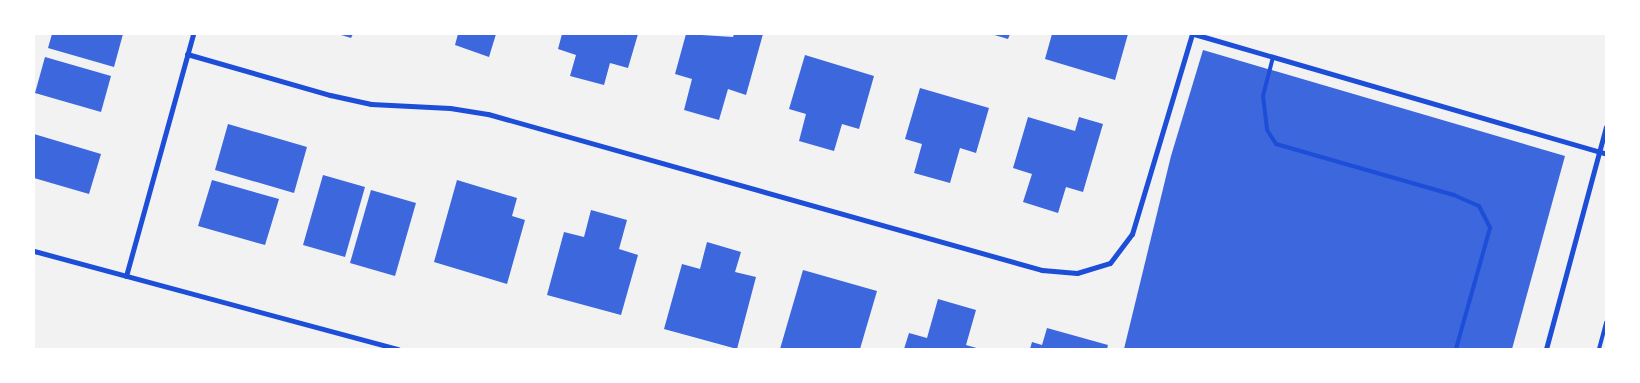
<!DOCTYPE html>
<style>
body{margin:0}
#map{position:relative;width:1640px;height:383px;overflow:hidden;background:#f2f2f2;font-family:Figtree,sans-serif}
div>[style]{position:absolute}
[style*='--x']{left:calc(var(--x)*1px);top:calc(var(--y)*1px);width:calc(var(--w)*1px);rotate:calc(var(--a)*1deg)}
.building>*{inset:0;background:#3d67dc}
.service>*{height:4px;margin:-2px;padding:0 2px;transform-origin:2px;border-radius:2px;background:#1d4ed8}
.minor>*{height:5px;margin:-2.5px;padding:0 2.5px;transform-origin:2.5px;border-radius:2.5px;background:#1d4ed8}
span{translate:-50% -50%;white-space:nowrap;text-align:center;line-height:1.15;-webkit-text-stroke:4.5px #fff;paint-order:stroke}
.frame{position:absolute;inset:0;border:35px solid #fff;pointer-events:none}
</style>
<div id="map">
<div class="building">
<div style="clip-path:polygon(52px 34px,123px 34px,114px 67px,48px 48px)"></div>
<div style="clip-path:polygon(338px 34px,353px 34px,351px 38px)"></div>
<div style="clip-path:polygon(458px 34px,496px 34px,489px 57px,455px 45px)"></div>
<div style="clip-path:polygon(562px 34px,638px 34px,628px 68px,610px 63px,604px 85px,570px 76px,576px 55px,558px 49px)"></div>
<div style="clip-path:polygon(686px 34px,733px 37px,734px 34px,763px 34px,746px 95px,728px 89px,719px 120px,684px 110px,692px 79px,675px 74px)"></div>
<div style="clip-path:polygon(991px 34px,1010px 34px,1008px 39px)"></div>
<div style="clip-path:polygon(1052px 34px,1128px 34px,1115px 80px,1045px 59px)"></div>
<div style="clip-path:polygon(1203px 50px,1565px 156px,1512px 349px,1124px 349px,1171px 156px)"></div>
<div style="clip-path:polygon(805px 55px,874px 76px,859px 129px,842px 124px,834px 151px,799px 141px,806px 114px,789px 109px)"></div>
<div style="clip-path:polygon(45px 57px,111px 76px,101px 112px,35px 93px)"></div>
<div style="clip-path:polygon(920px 88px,989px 108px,976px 153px,960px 148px,950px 183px,914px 173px,922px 144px,905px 139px)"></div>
<div style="clip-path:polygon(1028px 117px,1075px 131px,1079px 117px,1103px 124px,1083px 192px,1066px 187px,1058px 213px,1023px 202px,1032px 174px,1013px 168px)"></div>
<div style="clip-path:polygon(228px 124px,307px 147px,294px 193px,215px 170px)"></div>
<div style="clip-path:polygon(34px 134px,101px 154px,89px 194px,34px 178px)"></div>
<div style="clip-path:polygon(323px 175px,365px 187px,345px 257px,303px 245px)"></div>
<div style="clip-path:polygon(212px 180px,279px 199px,265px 245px,198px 226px)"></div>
<div style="clip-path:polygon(457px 180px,517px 198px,512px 216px,525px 220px,507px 284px,434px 262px)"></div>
<div style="clip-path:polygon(371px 190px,416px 203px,395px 276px,350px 263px)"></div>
<div style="clip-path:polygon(591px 210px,627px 220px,619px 249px,638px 255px,621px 315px,547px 295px,564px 232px,584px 237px)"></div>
<div style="clip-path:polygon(707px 242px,741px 252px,735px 272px,756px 277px,737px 349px,664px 329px,682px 264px,700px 269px)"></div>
<div style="clip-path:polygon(803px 270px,877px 291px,860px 349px,780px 349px)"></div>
<div style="clip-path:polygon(938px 299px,976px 310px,966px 345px,980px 349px,904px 349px,909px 333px,927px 338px)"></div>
<div style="clip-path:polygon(1047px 328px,1108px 345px,1107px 349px,1030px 349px,1032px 342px,1042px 345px)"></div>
</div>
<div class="service">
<div style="--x:1273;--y:57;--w:40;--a:104.4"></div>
<div style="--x:1263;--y:96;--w:34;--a:83"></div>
<div style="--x:1267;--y:130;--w:17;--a:57"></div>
<div style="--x:1276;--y:144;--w:185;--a:16"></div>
<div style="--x:1454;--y:195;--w:27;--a:24"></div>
<div style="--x:1479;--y:206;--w:25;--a:63"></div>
<div style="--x:1490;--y:228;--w:126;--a:105.7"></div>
<div style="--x:1599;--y:349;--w:28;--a:-75"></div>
</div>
<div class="minor">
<div style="--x:1194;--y:34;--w:429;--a:16.2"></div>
<div style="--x:187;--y:54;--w:149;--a:16"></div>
<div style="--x:330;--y:95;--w:42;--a:12.4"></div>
<div style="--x:371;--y:104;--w:79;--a:2.9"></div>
<div style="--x:450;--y:108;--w:38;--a:9"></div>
<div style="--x:488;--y:114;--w:576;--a:15.73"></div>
<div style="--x:1042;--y:270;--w:35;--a:5"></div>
<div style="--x:1077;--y:273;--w:34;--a:-17"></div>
<div style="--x:1110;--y:263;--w:36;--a:-53"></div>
<div style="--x:1132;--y:234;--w:209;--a:-73.3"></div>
<div style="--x:34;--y:251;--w:377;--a:15.1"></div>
<div style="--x:126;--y:276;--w:251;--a:-74.5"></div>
<div style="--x:1546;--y:349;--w:230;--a:-74.9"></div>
</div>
<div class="frame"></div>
</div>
